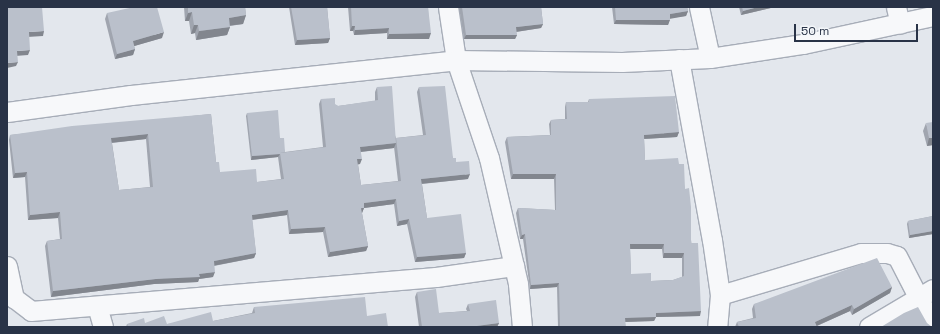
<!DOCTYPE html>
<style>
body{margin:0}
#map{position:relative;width:940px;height:334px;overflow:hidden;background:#e3e7ed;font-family:"Space Grotesk",sans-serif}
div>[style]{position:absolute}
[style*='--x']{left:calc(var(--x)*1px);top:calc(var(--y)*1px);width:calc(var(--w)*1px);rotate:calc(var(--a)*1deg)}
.roads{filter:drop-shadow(1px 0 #a7adb8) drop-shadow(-1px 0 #a7adb8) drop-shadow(0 1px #a7adb8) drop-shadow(0 -1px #a7adb8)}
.minor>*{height:19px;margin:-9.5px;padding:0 9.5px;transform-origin:9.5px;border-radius:9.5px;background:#f7f8fa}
.wall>*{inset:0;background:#a0a5af}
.shaded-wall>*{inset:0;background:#82868e}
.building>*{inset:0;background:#bac0cb}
span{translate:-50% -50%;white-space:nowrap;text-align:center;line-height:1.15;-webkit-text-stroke:4px #f3f6f9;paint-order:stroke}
.frame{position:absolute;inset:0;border:8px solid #293347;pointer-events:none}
.scale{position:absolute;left:794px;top:24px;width:124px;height:18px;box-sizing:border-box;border:2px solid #293347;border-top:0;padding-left:5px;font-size:12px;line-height:14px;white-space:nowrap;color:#293347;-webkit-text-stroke:3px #f3f6f9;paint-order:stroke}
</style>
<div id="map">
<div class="roads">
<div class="minor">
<div style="--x:448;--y:7;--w:54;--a:81.4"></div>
<div style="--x:456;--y:60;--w:103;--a:71.4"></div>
<div style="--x:489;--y:158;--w:129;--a:77"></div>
<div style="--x:518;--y:284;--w:43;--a:84.7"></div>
<div style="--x:699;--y:7;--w:52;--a:77.8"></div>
<div style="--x:896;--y:7;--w:17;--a:77"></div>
<div style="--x:679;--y:59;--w:184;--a:79.7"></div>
<div style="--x:712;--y:240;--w:56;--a:81.7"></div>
<div style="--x:720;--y:295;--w:32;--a:95"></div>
<div style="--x:7;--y:112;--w:125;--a:-7.8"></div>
<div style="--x:131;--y:95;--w:327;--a:-6.1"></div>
<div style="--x:456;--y:60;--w:166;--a:0.7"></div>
<div style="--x:622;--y:62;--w:88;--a:-2.6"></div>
<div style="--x:710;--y:58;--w:94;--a:-8.6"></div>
<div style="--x:803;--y:44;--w:133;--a:-12.2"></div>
<div style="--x:7;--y:266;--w:33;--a:78"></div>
<div style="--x:14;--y:298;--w:21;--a:37"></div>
<div style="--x:31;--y:311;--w:406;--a:-4.8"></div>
<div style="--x:436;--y:277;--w:79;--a:-8"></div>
<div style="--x:720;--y:295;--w:147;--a:-16.6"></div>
<div style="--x:861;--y:253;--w:26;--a:0"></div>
<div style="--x:887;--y:253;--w:10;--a:17"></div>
<div style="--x:897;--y:256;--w:79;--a:62.8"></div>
<div style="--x:97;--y:306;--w:22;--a:74"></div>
<div style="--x:869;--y:327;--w:74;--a:-30.7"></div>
</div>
</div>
<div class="wall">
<div style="clip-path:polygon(184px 7px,245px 7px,246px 15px,243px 24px,230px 26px,230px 27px,227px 35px,196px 40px,195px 33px,191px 34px,189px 21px,185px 21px)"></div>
<div style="clip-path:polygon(289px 7px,327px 7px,330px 38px,328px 43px,295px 45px)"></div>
<div style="clip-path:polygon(348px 7px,428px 7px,429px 39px,387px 39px,387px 33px,354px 35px,353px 31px,350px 31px)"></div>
<div style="clip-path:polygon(459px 7px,541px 7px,543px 24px,541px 28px,516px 32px,517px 35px,515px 39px,464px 39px)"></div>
<div style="clip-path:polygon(612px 7px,687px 7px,688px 11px,686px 16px,670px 18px,668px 25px,614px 24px)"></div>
<div style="clip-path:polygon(739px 7px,775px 7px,741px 15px)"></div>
<div style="clip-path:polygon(107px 13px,162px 38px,134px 46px,135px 49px,133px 55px,115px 59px,105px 19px)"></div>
<div style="clip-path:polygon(evenodd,377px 87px,396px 138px,423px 135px,417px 92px,419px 87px,453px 158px,468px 179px,422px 184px,427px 218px,466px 253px,464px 258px,415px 262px,407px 224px,397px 226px,394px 204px,364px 208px,362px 213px,368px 246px,366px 251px,328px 257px,323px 232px,289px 234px,287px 215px,252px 220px,256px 253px,254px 258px,214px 266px,213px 277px,199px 279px,198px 282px,154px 284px,51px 297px,45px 246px,47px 241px,60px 239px,58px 218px,28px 220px,25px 177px,13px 178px,9px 140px,10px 135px,211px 114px,216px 162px,220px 172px,257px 182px,281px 179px,278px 157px,251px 160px,246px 116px,247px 113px,280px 138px,285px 152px,323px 147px,319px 104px,321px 99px,338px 106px,375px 101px,375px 92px,377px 87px,146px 139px,150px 187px,119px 190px,112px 143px,146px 139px,377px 87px,394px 147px,398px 181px,361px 185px,358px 164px,360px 164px,361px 152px,394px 148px,394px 147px)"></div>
<div style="clip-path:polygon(evenodd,589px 99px,679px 132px,677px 137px,644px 139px,645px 160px,679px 164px,685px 189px,700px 316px,656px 317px,654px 321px,625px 322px,625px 327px,558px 327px,557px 287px,530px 289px,523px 239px,520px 239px,516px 213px,518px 208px,555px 210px,554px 179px,511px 179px,505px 142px,507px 137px,550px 135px,549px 124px,551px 120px,565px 119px,565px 107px,566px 102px,588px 102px,589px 99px,630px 249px,662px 249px,663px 258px,682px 258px,682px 277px,673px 280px,651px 281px,631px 274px,630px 249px)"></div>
<div style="clip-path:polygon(926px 123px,933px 145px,927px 146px,923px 131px)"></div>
<div style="clip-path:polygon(933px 216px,933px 234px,909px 238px,907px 224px,908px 221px)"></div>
<div style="clip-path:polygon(892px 287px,890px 293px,852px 315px,850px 311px,817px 326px,817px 327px,735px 327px,737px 322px,753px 318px,752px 309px,754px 304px)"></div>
<div style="clip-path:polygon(417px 292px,439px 313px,467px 311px,466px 309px,468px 304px,499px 323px,497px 327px,419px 327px,415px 297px)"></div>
<div style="clip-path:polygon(254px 307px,367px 316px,388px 327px,126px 327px,127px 324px,145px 323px,167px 324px,213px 321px,252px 313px)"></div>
</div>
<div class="shaded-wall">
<div style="clip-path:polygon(758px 7px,775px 7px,741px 15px,743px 11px)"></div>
<div style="clip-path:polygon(688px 11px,686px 16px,669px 19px,670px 14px)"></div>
<div style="clip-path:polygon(192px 12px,189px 21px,185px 21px,188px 13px)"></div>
<div style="clip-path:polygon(246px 15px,243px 24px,226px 26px,229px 18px)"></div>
<div style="clip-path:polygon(616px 20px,670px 20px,668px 25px,614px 24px)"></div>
<div style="clip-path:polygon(543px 24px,541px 28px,515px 32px,516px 27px)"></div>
<div style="clip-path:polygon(194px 25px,198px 25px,195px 33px,191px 34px)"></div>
<div style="clip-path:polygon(352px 26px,355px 26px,353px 31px,350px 31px)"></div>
<div style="clip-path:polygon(230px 27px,227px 35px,196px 40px,199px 31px)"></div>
<div style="clip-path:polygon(389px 28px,387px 33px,354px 35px,355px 30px)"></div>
<div style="clip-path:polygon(44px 31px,43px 36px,27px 37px,29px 32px)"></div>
<div style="clip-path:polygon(164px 32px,162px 38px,131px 47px,133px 41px)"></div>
<div style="clip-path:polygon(431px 33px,429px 39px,387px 39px,389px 34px)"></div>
<div style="clip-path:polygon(466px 35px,517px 35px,515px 39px,464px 39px)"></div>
<div style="clip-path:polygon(330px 38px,328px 43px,295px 45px,297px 40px)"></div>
<div style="clip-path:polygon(135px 49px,133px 55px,115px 59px,117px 54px)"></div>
<div style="clip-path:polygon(30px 50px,28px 55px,15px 56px,17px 51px)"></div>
<div style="clip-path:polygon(18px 62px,16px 66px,7px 68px,7px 63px)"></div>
<div style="clip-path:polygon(679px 132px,677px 137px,642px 139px,644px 135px)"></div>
<div style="clip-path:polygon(148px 134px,146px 139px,109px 143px,111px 138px)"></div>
<div style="clip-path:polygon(929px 138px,933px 138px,933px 145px,927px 146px)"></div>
<div style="clip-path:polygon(396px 143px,394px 148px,359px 152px,360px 147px)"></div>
<div style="clip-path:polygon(280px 154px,278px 157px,251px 160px,252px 156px)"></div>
<div style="clip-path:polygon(357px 159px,362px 159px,360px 164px,356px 165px)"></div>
<div style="clip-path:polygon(27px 172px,25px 177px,13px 178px,15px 173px)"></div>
<div style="clip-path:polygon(470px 174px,468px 179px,419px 184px,421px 179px)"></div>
<div style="clip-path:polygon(513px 174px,556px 174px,554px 179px,511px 179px)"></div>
<div style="clip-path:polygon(396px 199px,394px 204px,364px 208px,362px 213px,359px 213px,364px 203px)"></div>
<div style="clip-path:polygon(288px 210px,287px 215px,250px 220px,252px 215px)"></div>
<div style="clip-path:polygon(60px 212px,58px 218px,28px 220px,30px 215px)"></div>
<div style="clip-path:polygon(409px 219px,407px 224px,397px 226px,399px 221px)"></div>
<div style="clip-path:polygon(325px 227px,323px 232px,289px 234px,291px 229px)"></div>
<div style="clip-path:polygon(933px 231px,933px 234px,909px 238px,910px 235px)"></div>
<div style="clip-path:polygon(525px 234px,523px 239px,520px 239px,522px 235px)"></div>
<div style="clip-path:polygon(630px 244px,664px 244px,662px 249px,628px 249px)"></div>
<div style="clip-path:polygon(368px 246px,366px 251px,328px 257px,330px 252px)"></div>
<div style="clip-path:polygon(256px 253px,254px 258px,212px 266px,214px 261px)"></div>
<div style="clip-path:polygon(466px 253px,464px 258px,415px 262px,417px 257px)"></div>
<div style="clip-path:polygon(664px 253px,684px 253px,682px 258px,663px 258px)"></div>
<div style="clip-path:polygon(215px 272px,213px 277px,199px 279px,198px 282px,154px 284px,51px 297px,53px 291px)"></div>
<div style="clip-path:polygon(559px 283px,557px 287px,530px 289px,531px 285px)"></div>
<div style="clip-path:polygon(892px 287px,890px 293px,852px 315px,854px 309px)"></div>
<div style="clip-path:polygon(852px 305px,850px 311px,814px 327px,815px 322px)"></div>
<div style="clip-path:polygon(701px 311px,700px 316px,656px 317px,654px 321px,624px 322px,625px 318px,656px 313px)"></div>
<div style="clip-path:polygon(499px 323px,497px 327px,469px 327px)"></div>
</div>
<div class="building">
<div style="clip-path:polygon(7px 7px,42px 7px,44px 31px,29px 32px,30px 50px,17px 51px,18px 62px,7px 63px)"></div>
<div style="clip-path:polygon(134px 7px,157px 7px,164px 32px,133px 41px,135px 49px,117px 54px,107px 13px)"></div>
<div style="clip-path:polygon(188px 7px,245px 7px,246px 15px,229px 18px,230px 27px,199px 31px,198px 25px,194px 25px,192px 12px,188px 13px)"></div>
<div style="clip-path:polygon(291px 7px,327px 7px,330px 38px,297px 40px)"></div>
<div style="clip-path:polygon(351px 7px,428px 7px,431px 33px,389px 34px,389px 28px,355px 30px,355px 26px,352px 26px)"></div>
<div style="clip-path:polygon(462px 7px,541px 7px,543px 24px,516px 27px,517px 35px,466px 35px)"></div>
<div style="clip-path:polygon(615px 7px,687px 7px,688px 11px,670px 14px,670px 20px,616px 20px)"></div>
<div style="clip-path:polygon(742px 7px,758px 7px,743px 11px)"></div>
<div style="clip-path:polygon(evenodd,392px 86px,396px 143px,360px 147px,362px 159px,357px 159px,361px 185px,401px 181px,396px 138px,426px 135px,419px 87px,445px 86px,453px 158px,456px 158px,456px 162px,469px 161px,470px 174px,421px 179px,427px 218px,461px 214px,466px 253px,417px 257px,409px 219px,399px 221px,396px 199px,364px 203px,364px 208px,361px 208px,368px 246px,330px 252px,325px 227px,291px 229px,288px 210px,252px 215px,256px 253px,214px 261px,215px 272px,199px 274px,200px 277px,156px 279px,53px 291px,47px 241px,62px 239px,60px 212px,30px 215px,27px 172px,15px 173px,10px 135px,72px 126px,211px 114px,216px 162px,219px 162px,220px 172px,256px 169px,257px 182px,284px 179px,280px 153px,326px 147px,321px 99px,335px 98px,335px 104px,338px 106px,378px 100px,377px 87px,392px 86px,148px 134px,153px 187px,119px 190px,111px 138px,148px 134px)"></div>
<div style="clip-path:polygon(evenodd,675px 96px,679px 132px,644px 135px,645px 160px,678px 158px,679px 164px,684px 164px,685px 189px,689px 188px,691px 207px,691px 243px,698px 243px,701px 311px,656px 313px,656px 317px,625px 318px,626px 327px,560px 327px,559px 283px,531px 285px,525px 234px,522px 235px,518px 208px,556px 210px,556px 174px,513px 174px,507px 137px,551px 135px,551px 120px,567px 119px,566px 102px,589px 102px,589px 99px,675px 96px,630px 244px,664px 244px,664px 253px,684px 253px,684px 276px,673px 280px,651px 281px,651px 273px,631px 274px,630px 244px)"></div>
<div style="clip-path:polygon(278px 110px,280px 138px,284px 138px,285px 152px,280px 153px,280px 154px,252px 156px,247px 113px)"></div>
<div style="clip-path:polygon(933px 122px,933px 138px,929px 138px,926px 123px)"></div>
<div style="clip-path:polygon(933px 216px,933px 231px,910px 235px,908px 221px)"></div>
<div style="clip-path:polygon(877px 258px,892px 287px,854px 309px,852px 305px,815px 322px,817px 327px,739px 327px,737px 322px,756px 318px,754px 304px)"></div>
<div style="clip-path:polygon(436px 289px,439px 313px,470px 311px,468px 304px,496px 300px,499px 323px,469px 327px,422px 327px,417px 292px)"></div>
<div style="clip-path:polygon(365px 297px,367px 316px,386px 313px,388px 327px,128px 327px,127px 324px,144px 318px,145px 323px,164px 316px,167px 324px,211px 312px,213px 321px,255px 313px,254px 307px)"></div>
<div style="clip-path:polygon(918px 307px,927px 323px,932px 327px,881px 327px,904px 313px)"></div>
</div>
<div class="frame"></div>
<div class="scale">50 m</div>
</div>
